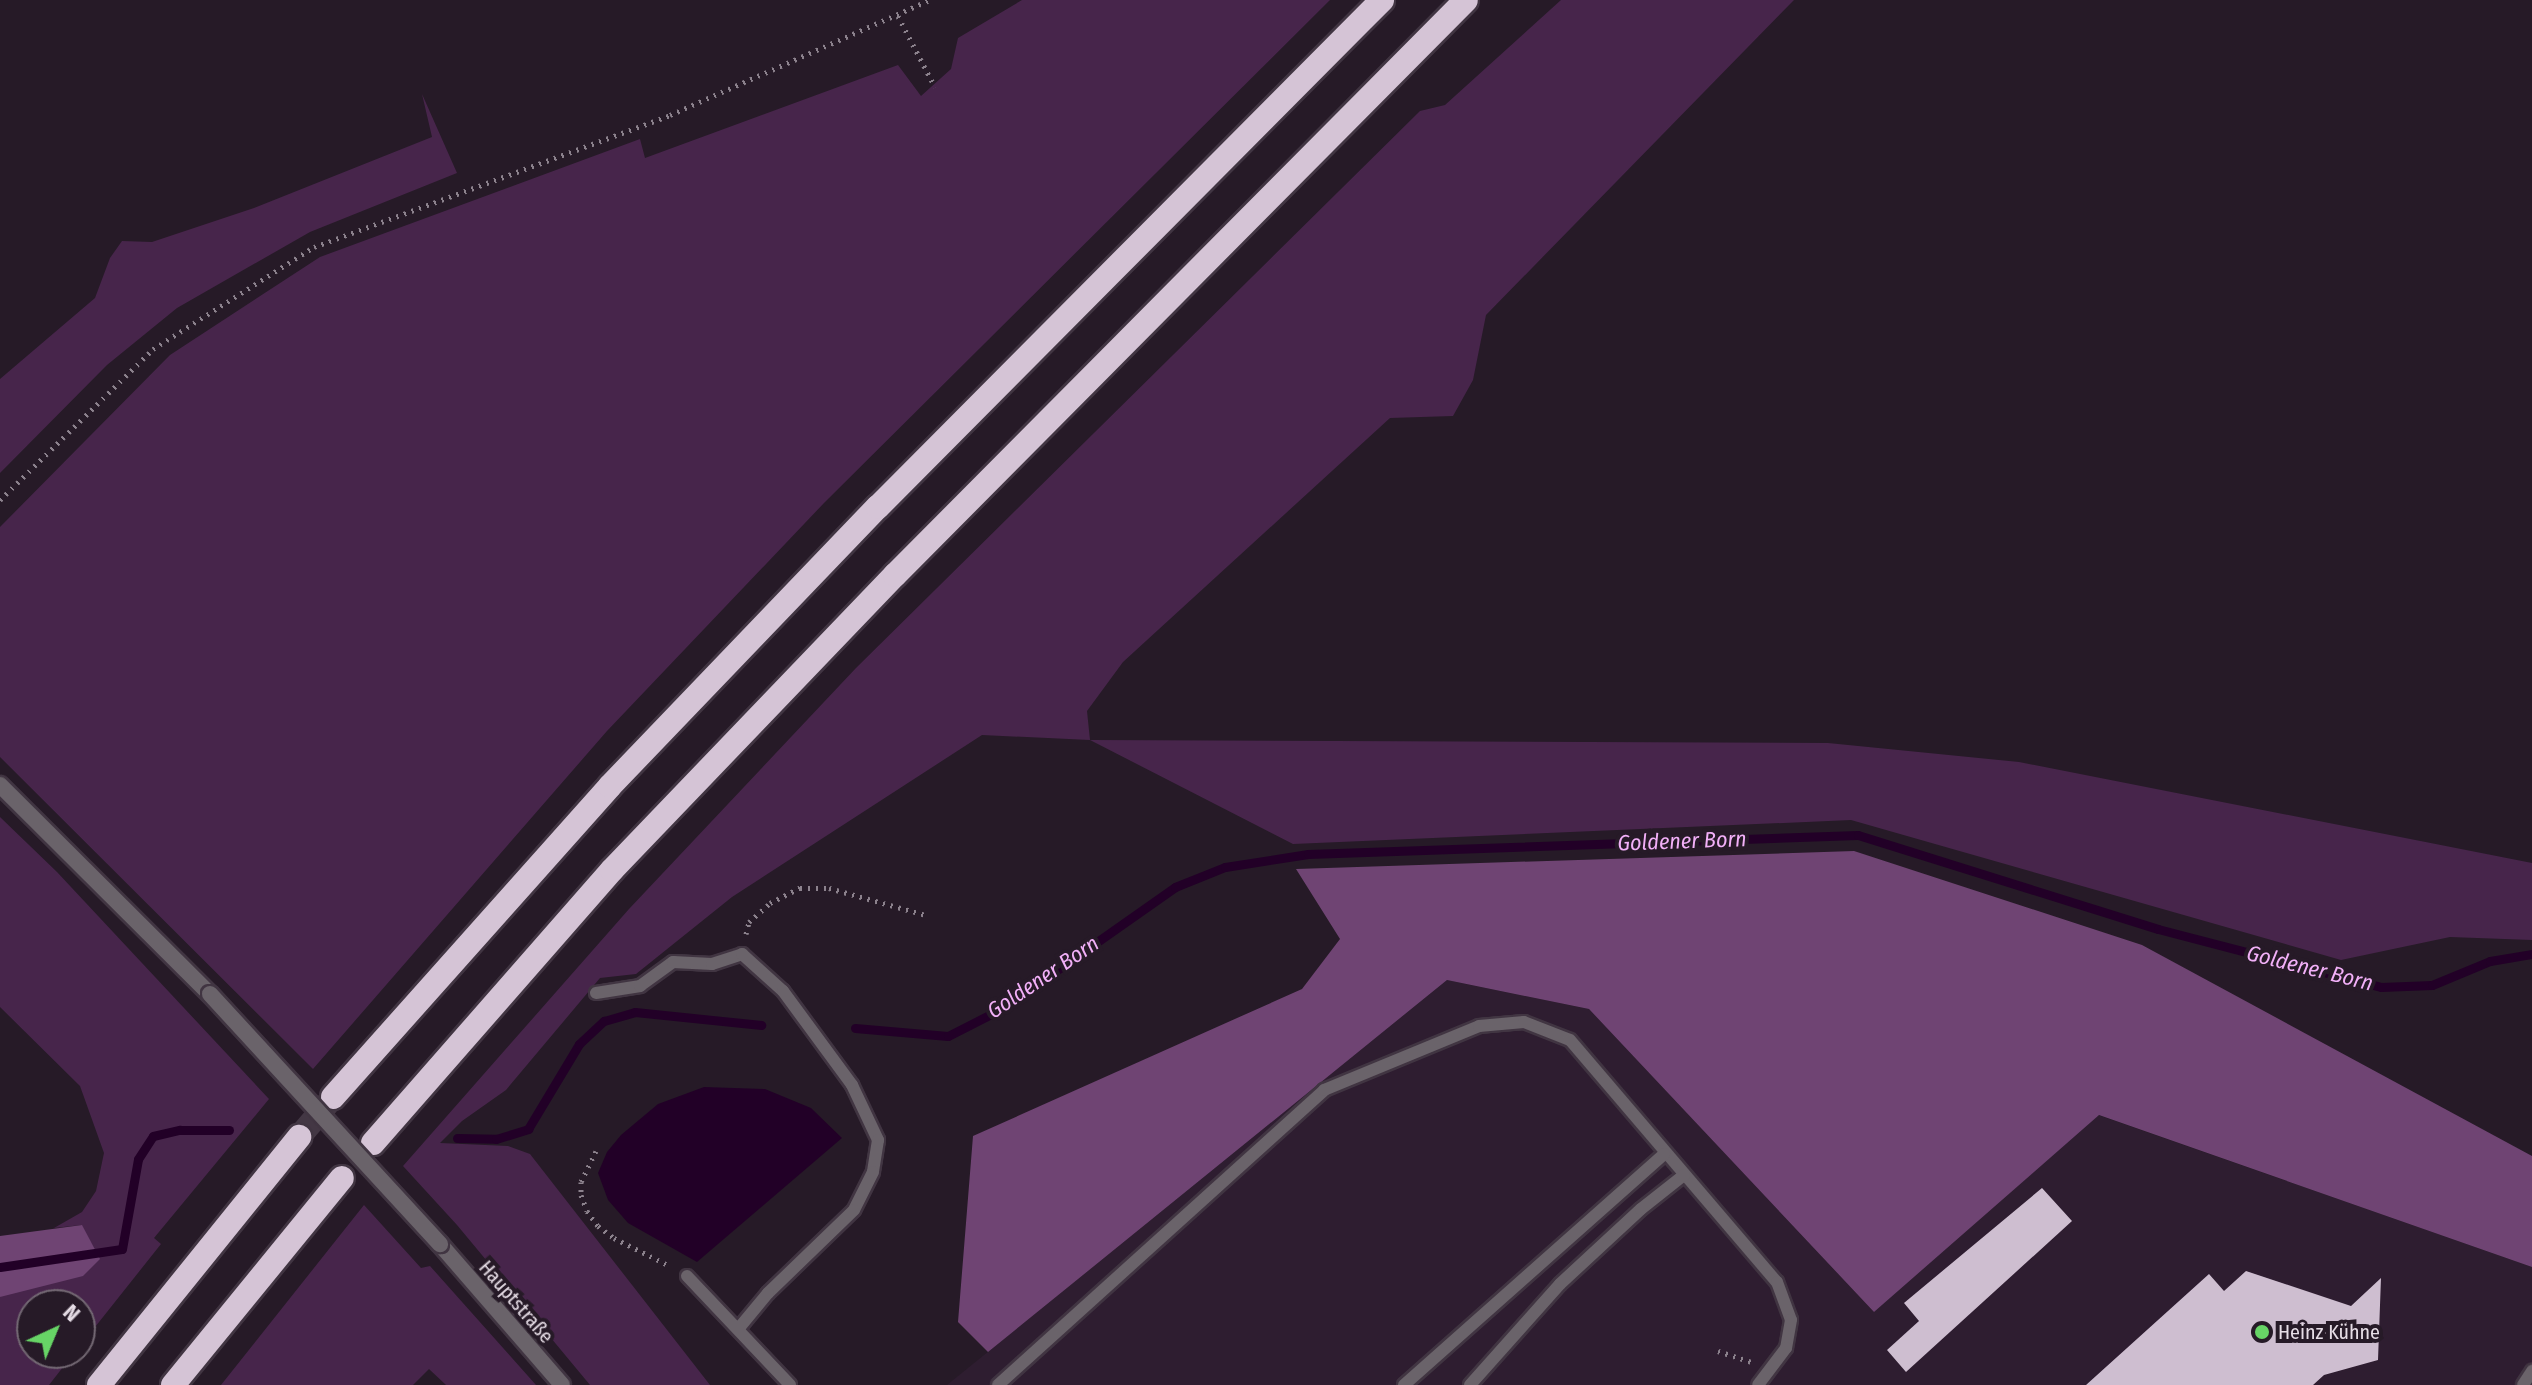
<!DOCTYPE html>
<meta charset="utf-8">
<style>
body{margin:0}
#map{position:relative;width:2532px;height:1385px;overflow:hidden;background:#261a27;font-family:"Fira Sans Condensed",sans-serif}
div>[style]{position:absolute}
[style*='--x']{left:calc(var(--x)*1px);top:calc(var(--y)*1px);width:calc(var(--w)*1px);rotate:calc(var(--a)*1deg)}
.built>*{inset:0;background:#2e1d30}
.green>*{inset:0;background:#47254b}
.forest>*{inset:0;background:#6f4473}
.water>*{inset:0;background:#220027}
.stream>*{height:9px;margin:-4.5px;padding:0 4.5px;transform-origin:4.5px;border-radius:4.5px;background:#220027}
.building>*{inset:0;background:#cebed0}
.motorway-tunnel>*{height:24px;margin-top:-12px;transform-origin:0;background:repeating-linear-gradient(90deg,#433744 0 24px,transparent 0 36px)}
.path>*{height:5px;margin-top:-2.5px;transform-origin:0;background:repeating-linear-gradient(90deg,#8c828d 0 2px,transparent 0 8px)}
.roads{filter:drop-shadow(2px 0 #413542) drop-shadow(-2px 0 #413542) drop-shadow(0 2px #413542) drop-shadow(0 -2px #413542)}
.service>*{height:12px;margin:-6px;padding:0 6px;transform-origin:6px;border-radius:6px;background:#6a636a}
.tertiary>*{height:16px;margin:-8px;padding:0 8px;transform-origin:8px;border-radius:8px;background:#6a636a}
.motorway>*{height:24px;margin:-12px;padding:0 12px;transform-origin:12px;border-radius:12px;background:#d5c4d6}
.bridges{filter:drop-shadow(2px 0 #413542) drop-shadow(-2px 0 #413542) drop-shadow(0 2px #413542) drop-shadow(0 -2px #413542)}
.tertiary-bridge>*{height:16px;margin:-8px;padding:0 8px;transform-origin:8px;border-radius:8px;background:#6a636a}
.dots>*{width:22px;height:22px;translate:-50% -50%;box-sizing:border-box;border:4px solid #261a27;border-radius:50%}
span{translate:-50% -50%;white-space:nowrap;text-align:center;line-height:1.15;-webkit-text-stroke:8px #261a27;paint-order:stroke}
.street-label{font-size:20px;color:#e6dde6}
.poi-label{font-size:20px;color:#e6dde6}
.left{translate:0 -50%;text-align:left}
.water-label{font-size:22px;color:#f2b0f8;font-style:italic}
.north{position:absolute;left:16px;top:1289px;width:80px;height:80px;box-sizing:border-box;background:#261a27;border:2px solid #736873;border-radius:50%;rotate:44deg;font-size:22px;font-weight:700;line-height:32px;text-align:center;color:#e6dde6}
.north::after{content:'';display:block;margin:auto;width:28px;height:36px;background:#67d466;clip-path:polygon(50% 0,100% 100%,50% 72%,0 100%)}
</style>
<div id="map">
<div class="built">
<div style="clip-path:polygon(1447px 980px,1589px 1009px,1874px 1312px,2098px 1115px,2532px 1267px,2532px 1385px,947px 1385px)"></div>
</div>
<div class="green">
<div style="clip-path:polygon(1022px 0,1330px 0,824px 503px,607px 731px,313px 1069px,0 757px,0 527px,170px 355px,320px 257px,640px 139px,645px 158px,898px 65px,921px 96px,951px 69px,958px 38px)"></div>
<div style="clip-path:polygon(1561px 0,1794px 0,1486px 315px,1473px 380px,1453px 416px,1390px 418px,1123px 662px,1087px 711px,1090px 740px,1828px 743px,2019px 762px,2532px 863px,2532px 940px,2450px 937px,2341px 960px,1851px 820px,1293px 844px,1090px 740px,982px 735px,732px 897px,636px 974px,600px 978px,506px 1090px,462px 1121px,440px 1143px,508px 1146px,530px 1154px,710px 1385px,590px 1385px,457px 1225px,403px 1166px,629px 909px,856px 668px,1420px 111px,1445px 105px)"></div>
<div style="clip-path:polygon(422px 94px,457px 173px,310px 232px,177px 308px,107px 365px,0 473px,0 379px,95px 298px,110px 258px,122px 241px,152px 242px,254px 208px,432px 137px)"></div>
<div style="clip-path:polygon(0 817px,57px 872px,269px 1099px,154px 1238px,161px 1244px,80px 1346px,80px 1305px,32px 1305px,32px 1353px,74px 1353px,49px 1385px,0 1385px,0 1297px,82px 1225px,54px 1228px,82px 1212px,96px 1191px,104px 1153px,80px 1086px,0 1007px)"></div>
<div style="clip-path:polygon(364px 1205px,421px 1268px,430px 1266px,536px 1385px,446px 1385px,429px 1369px,413px 1385px,221px 1385px)"></div>
</div>
<div class="forest">
<div style="clip-path:polygon(1854px 851px,2142px 945px,2532px 1156px,2532px 1267px,2099px 1115px,1874px 1312px,1589px 1009px,1447px 980px,988px 1352px,958px 1322px,973px 1136px,1302px 989px,1340px 939px,1296px 869px)"></div>
<div style="clip-path:polygon(82px 1225px,100px 1259px,83px 1276px,0 1297px,0 1236px)"></div>
</div>
<div class="water">
<div style="clip-path:polygon(704px 1087px,765px 1089px,811px 1108px,842px 1138px,697px 1262px,628px 1223px,608px 1200px,598px 1173px,607px 1152px,621px 1135px,658px 1104px)"></div>
</div>
<div class="stream">
<div style="--x:855;--y:1028;--w:93;--a:4.9"></div>
<div style="--x:948;--y:1036;--w:62;--a:-27"></div>
<div style="--x:1003;--y:1008;--w:210;--a:-35.1"></div>
<div style="--x:1175;--y:887;--w:54;--a:-21.8"></div>
<div style="--x:1225;--y:867;--w:84;--a:-8.9"></div>
<div style="--x:1308;--y:854;--w:550;--a:-1.98"></div>
<div style="--x:1858;--y:835;--w:314;--a:17.4"></div>
<div style="--x:2158;--y:929;--w:230;--a:14.6"></div>
<div style="--x:2381;--y:987;--w:51;--a:-2.2"></div>
<div style="--x:2432;--y:985;--w:63;--a:-22.5"></div>
<div style="--x:2490;--y:961;--w:43;--a:-9.5"></div>
<div style="--x:457;--y:1138;--w:39;--a:1"></div>
<div style="--x:496;--y:1139;--w:34;--a:-17"></div>
<div style="--x:528;--y:1129;--w:99;--a:-59"></div>
<div style="--x:579;--y:1044;--w:34;--a:-43"></div>
<div style="--x:604;--y:1021;--w:32;--a:-16"></div>
<div style="--x:635;--y:1012;--w:127;--a:5.9"></div>
<div style="--x:0;--y:1267;--w:123;--a:-8.4"></div>
<div style="--x:122;--y:1249;--w:91;--a:-79.9"></div>
<div style="--x:138;--y:1159;--w:27;--a:-57"></div>
<div style="--x:153;--y:1136;--w:28;--a:-13"></div>
<div style="--x:180;--y:1130;--w:49;--a:0"></div>
</div>
<div class="building">
<div style="clip-path:polygon(2042px 1188px,2072px 1221px,1906px 1372px,1887px 1350px,1919px 1321px,1904px 1303px)"></div>
<div style="clip-path:polygon(2246px 1271px,2351px 1306px,2381px 1278px,2378px 1360px,2324px 1375px,2313px 1385px,2086px 1385px,2209px 1274px,2224px 1291px)"></div>
</div>
<div class="motorway-tunnel">
<div style="--x:299;--y:1137;--w:52;--a:-49.6"></div>
</div>
<div class="path">
<div style="--x:898;--y:16;--w:80;--a:62.5"></div>
<div style="--x:0;--y:500;--w:215;--a:-44.6"></div>
<div style="--x:153;--y:349;--w:191;--a:-32.4"></div>
<div style="--x:314;--y:247;--w:380;--a:-20.3"></div>
<div style="--x:670;--y:115;--w:284;--a:-23.9"></div>
<div style="--x:746;--y:934;--w:12;--a:-76"></div>
<div style="--x:749;--y:922;--w:28;--a:-42"></div>
<div style="--x:770;--y:903;--w:34;--a:-27"></div>
<div style="--x:800;--y:888;--w:29;--a:0"></div>
<div style="--x:829;--y:888;--w:101;--a:15.6"></div>
<div style="--x:596;--y:1151;--w:34;--a:116"></div>
<div style="--x:581;--y:1182;--w:13;--a:90"></div>
<div style="--x:581;--y:1195;--w:17;--a:69"></div>
<div style="--x:587;--y:1211;--w:19;--a:54"></div>
<div style="--x:598;--y:1226;--w:20;--a:37"></div>
<div style="--x:614;--y:1238;--w:60;--a:26.6"></div>
<div style="--x:1718;--y:1351;--w:35;--a:18"></div>
</div>
<div class="roads">
<div class="service">
<div style="--x:596;--y:993;--w:45;--a:-9"></div>
<div style="--x:640;--y:986;--w:41;--a:-36"></div>
<div style="--x:673;--y:962;--w:39;--a:3"></div>
<div style="--x:712;--y:964;--w:32;--a:-18"></div>
<div style="--x:742;--y:954;--w:55;--a:42.1"></div>
<div style="--x:783;--y:991;--w:117;--a:53.7"></div>
<div style="--x:852;--y:1085;--w:61;--a:64.7"></div>
<div style="--x:878;--y:1140;--w:32;--a:99"></div>
<div style="--x:873;--y:1172;--w:42;--a:116.6"></div>
<div style="--x:854;--y:1210;--w:120;--a:136"></div>
<div style="--x:768;--y:1293;--w:45;--a:129.6"></div>
<div style="--x:687;--y:1276;--w:150;--a:46.6"></div>
<div style="--x:998;--y:1385;--w:440;--a:-42.1"></div>
<div style="--x:1324;--y:1090;--w:168;--a:-22.4"></div>
<div style="--x:1479;--y:1026;--w:45;--a:-5.1"></div>
<div style="--x:1524;--y:1022;--w:49;--a:21.4"></div>
<div style="--x:1570;--y:1040;--w:318;--a:49.5"></div>
<div style="--x:1777;--y:1282;--w:40;--a:69.8"></div>
<div style="--x:1791;--y:1320;--w:28;--a:100"></div>
<div style="--x:1786;--y:1348;--w:46;--a:127.1"></div>
<div style="--x:1404;--y:1385;--w:348;--a:-41.6"></div>
<div style="--x:1470;--y:1385;--w:135;--a:-48.3"></div>
<div style="--x:1560;--y:1284;--w:110;--a:-42.8"></div>
<div style="--x:1641;--y:1209;--w:55;--a:-38.3"></div>
<div style="--x:2523;--y:1385;--w:17;--a:-57"></div>
</div>
<div class="tertiary">
<div style="--x:0;--y:785;--w:296;--a:44.9"></div>
<div style="--x:440;--y:1244;--w:186;--a:49.1"></div>
</div>
<div class="motorway">
<div style="--x:333;--y:1097;--w:416;--a:-48.3"></div>
<div style="--x:610;--y:786;--w:387;--a:-46.2"></div>
<div style="--x:878;--y:507;--w:715;--a:-45.17"></div>
<div style="--x:373;--y:1143;--w:363;--a:-48.8"></div>
<div style="--x:612;--y:870;--w:409;--a:-46.2"></div>
<div style="--x:895;--y:575;--w:810;--a:-45.2"></div>
<div style="--x:99;--y:1385;--w:319;--a:-51.1"></div>
<div style="--x:173;--y:1385;--w:267;--a:-50.8"></div>
</div>
</div>
<div class="bridges">
<div class="tertiary-bridge">
<div style="--x:210;--y:994;--w:340;--a:47.4"></div>
</div>
</div>
<div class="dots">
<div style="left:2262px;top:1332px;background:#67d466"></div>
</div>
<div class="street-label">
<span style="left:516px;top:1302px;rotate:49deg">Hauptstraße</span>
</div>
<div class="poi-label">
<span class="left" style="left:2278px;top:1332px">Heinz Kühne</span>
</div>
<div class="water-label">
<span style="left:1682px;top:841px;rotate:-2deg">Goldener Born</span>
<span style="left:2310px;top:968px;rotate:14deg">Goldener Born</span>
<span style="left:1043px;top:977px;rotate:-34deg">Goldener Born</span>
</div>
<div class="north">N</div>
</div>
